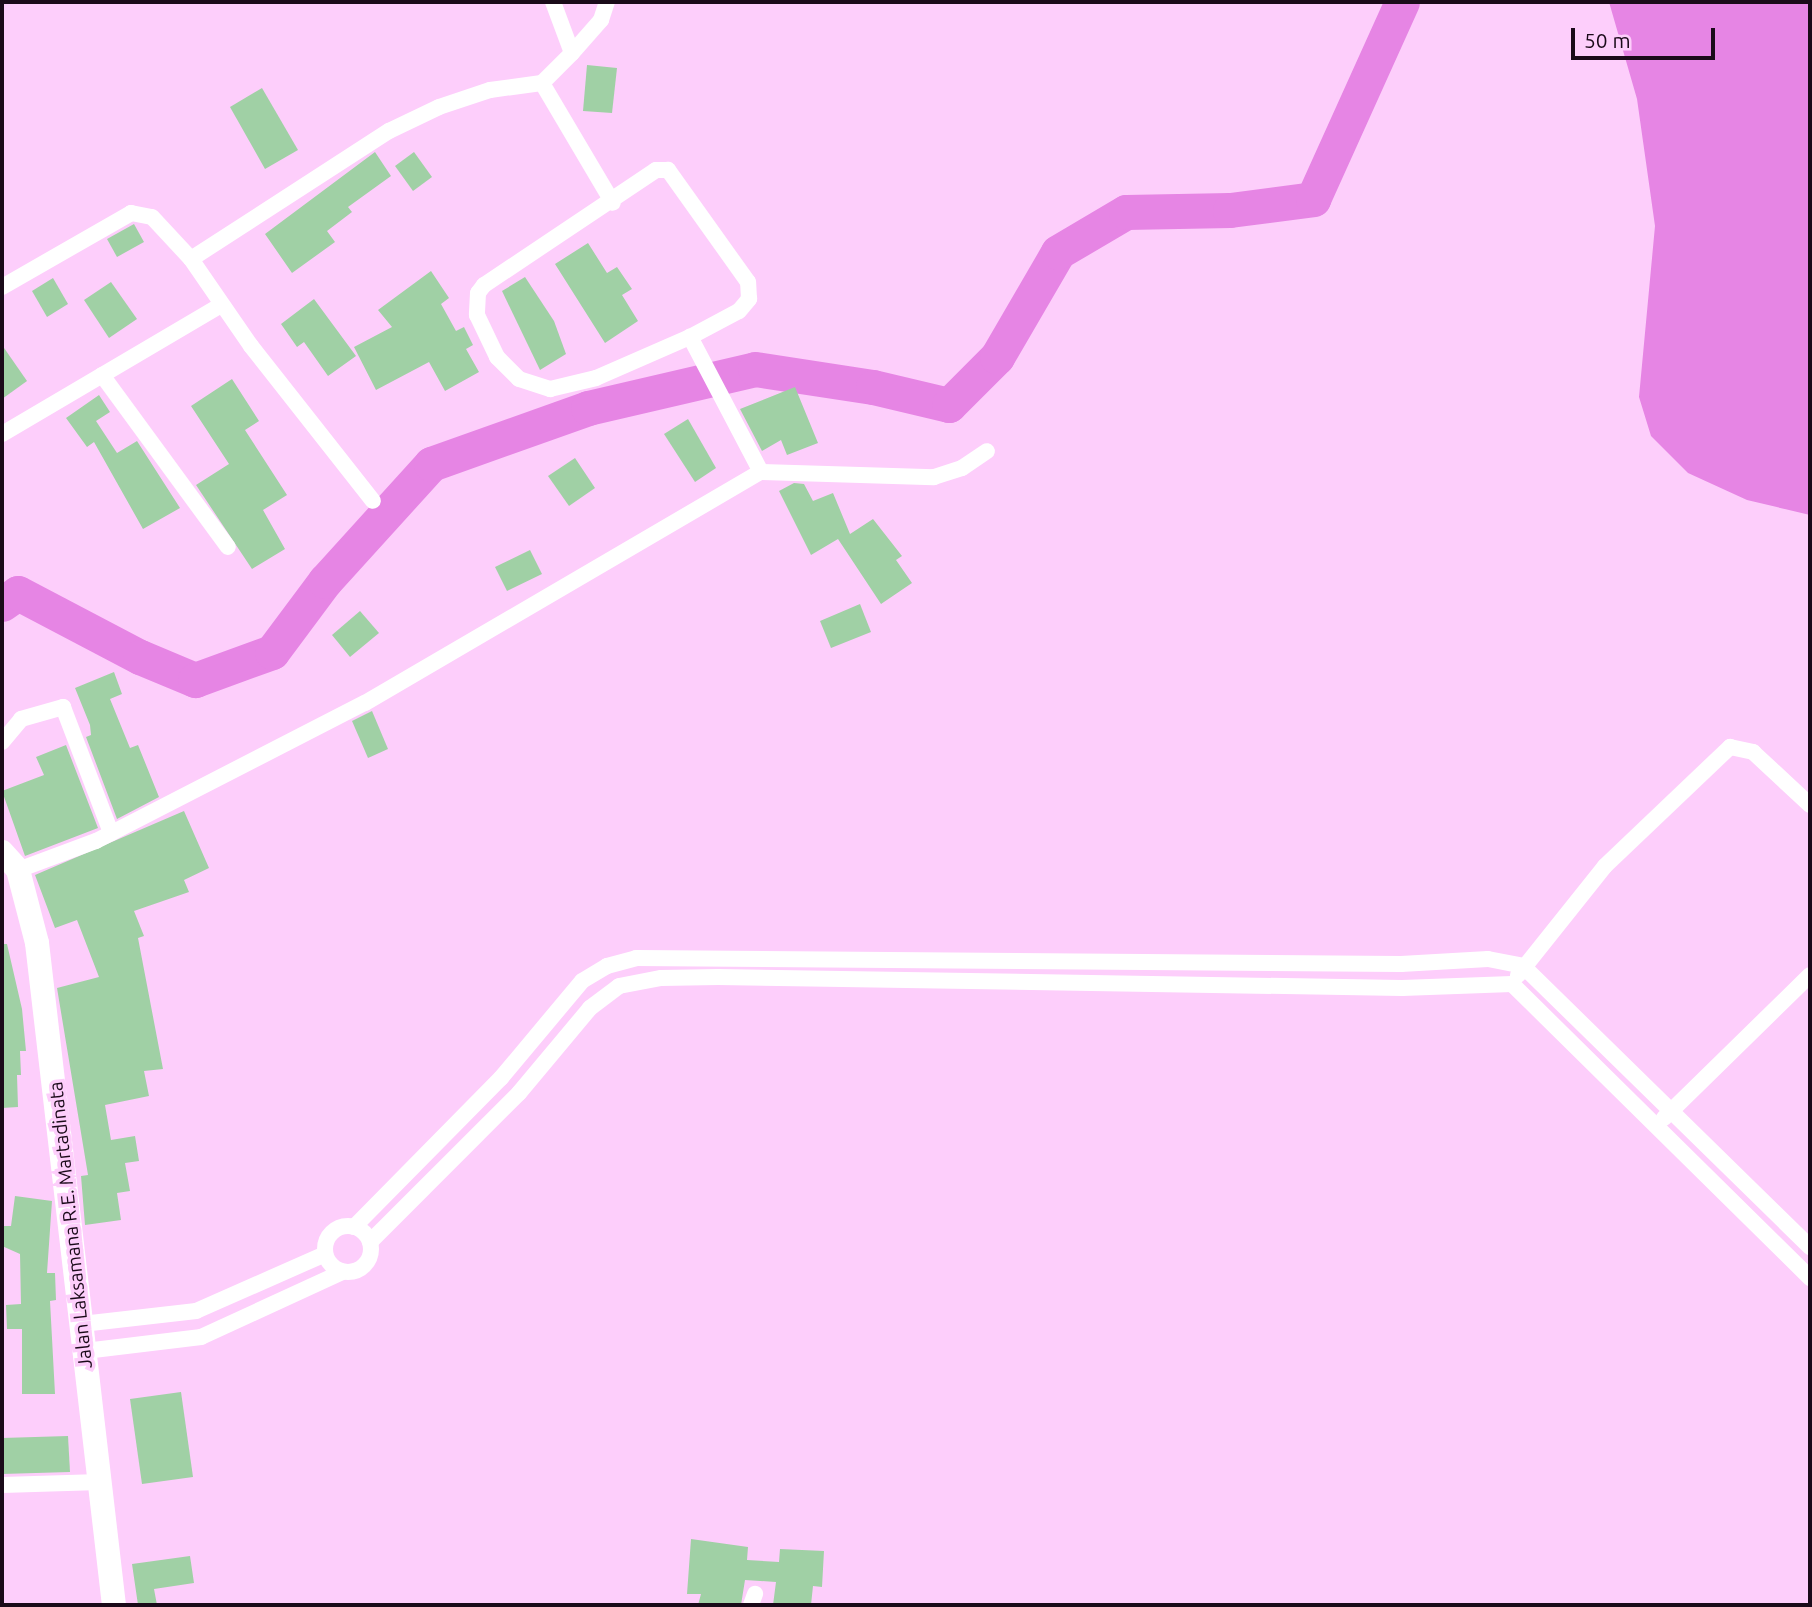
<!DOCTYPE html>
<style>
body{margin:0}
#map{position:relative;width:1812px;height:1607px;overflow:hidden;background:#fdcefb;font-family:Ubuntu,sans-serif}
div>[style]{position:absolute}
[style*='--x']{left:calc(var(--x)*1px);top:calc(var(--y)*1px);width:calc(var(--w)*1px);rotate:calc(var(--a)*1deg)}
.water>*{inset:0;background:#e685e4}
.river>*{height:35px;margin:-17.5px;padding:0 17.5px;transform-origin:17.5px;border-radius:17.5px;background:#e685e4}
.building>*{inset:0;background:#a0d0a5}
.minor>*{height:16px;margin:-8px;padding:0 8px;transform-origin:8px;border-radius:8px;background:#fff}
.minor>.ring{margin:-8px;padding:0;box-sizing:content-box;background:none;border:16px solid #fff;border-radius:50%}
.primary>*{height:24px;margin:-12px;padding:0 12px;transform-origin:12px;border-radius:12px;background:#fff}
span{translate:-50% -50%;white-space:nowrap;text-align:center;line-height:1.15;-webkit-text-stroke:7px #fdcefb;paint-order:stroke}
.street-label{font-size:19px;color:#1a0a19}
.frame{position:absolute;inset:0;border:4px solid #1a0a19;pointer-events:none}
.scale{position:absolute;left:1571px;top:28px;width:144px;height:32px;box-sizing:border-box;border:4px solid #1a0a19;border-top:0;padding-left:9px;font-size:21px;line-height:24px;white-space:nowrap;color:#1a0a19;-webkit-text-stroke:5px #fdcefb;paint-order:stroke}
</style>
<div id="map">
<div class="water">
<div style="clip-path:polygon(1609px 2px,1810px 2px,1810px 515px,1747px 500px,1688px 473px,1651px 436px,1639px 397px,1655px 226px,1637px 99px)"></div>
</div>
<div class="river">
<div style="--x:2;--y:604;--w:19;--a:-35"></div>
<div style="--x:18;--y:593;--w:138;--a:27.7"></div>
<div style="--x:140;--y:657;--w:60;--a:22.7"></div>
<div style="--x:195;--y:680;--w:82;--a:-20"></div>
<div style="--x:272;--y:652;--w:89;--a:-53.3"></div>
<div style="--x:325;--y:581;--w:158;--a:-47.8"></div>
<div style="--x:431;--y:464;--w:167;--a:-19.6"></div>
<div style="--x:588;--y:408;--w:171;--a:-13.1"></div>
<div style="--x:755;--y:369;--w:119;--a:8.7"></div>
<div style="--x:873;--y:387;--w:78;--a:13.3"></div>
<div style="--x:949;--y:405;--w:68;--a:-45"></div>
<div style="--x:997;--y:357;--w:121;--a:-59.8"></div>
<div style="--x:1058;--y:252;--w:79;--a:-30.5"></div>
<div style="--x:1126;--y:212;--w:104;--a:-1.1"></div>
<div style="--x:1230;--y:210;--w:84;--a:-7.5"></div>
<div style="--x:1313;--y:199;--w:216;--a:-65.7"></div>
</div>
<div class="building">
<div style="clip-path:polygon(587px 65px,617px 68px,612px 113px,583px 111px)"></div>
<div style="clip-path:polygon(262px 88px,298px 150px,265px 169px,230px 107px)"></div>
<div style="clip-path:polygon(375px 152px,391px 176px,348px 207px,352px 212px,327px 231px,335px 242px,292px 273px,265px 234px)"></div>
<div style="clip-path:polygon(414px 152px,432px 177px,413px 191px,395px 166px)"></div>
<div style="clip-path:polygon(134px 224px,144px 242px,117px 257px,107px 239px)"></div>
<div style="clip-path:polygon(588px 243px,607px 273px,617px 267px,632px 289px,622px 295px,638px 321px,605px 343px,555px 264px)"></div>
<div style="clip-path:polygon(431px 271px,449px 298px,441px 304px,456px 331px,464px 327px,473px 345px,466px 349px,479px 372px,445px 391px,429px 362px,376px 390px,354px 347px,392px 327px,378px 310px)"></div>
<div style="clip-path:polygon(525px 277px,554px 321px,566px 354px,540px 370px,502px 291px)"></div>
<div style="clip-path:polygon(53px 278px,68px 304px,47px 317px,32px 291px)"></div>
<div style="clip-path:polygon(111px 282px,137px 319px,109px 338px,84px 300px)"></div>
<div style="clip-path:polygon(314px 299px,356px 356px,328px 376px,304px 342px,297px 347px,281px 324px)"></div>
<div style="clip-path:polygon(2px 345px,27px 381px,2px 399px)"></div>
<div style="clip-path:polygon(232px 379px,259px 421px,245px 430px,287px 495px,263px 510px,285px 549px,252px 569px,196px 485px,229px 464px,191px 406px)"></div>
<div style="clip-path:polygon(795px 387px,818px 443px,787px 455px,781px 440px,762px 451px,740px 409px)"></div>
<div style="clip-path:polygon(99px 395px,110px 412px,96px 421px,117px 453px,137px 441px,180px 508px,143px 529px,94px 442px,87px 447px,66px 418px)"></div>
<div style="clip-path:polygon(688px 419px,716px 468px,695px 482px,664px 434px)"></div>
<div style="clip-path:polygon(575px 458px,595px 488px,569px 506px,548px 476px)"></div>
<div style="clip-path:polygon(794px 483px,804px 484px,813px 501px,833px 493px,850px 534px,873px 519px,902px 556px,896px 560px,912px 583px,881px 604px,838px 539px,811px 555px,779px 491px)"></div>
<div style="clip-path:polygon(530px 550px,542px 574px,507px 591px,495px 567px)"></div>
<div style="clip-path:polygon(860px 604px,871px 632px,831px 648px,820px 621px)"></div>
<div style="clip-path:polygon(360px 611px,379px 633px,350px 657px,332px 635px)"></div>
<div style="clip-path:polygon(114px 672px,122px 694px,110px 699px,130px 748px,138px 745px,159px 797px,117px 819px,86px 737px,91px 735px,90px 725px,75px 688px)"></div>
<div style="clip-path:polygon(372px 711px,388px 749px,368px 758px,352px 721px)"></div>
<div style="clip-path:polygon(66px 745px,98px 828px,25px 856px,2px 791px,44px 775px,36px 757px)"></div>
<div style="clip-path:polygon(184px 811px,209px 868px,184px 880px,189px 892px,134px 911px,144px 936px,138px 938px,163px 1069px,144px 1071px,149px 1096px,105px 1105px,111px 1140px,135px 1136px,139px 1161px,125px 1163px,130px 1191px,117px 1193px,121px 1220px,85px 1225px,81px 1176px,88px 1175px,57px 988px,99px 977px,77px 920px,55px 928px,35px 875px)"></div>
<div style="clip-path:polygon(2px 944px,7px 944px,22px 1009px,26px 1051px,20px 1051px,21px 1075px,17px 1075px,18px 1107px,2px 1108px)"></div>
<div style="clip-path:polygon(15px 1196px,52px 1201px,47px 1273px,55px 1273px,56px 1300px,50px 1301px,55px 1394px,22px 1394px,22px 1329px,7px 1329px,6px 1305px,21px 1304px,20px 1254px,2px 1246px,2px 1226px,11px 1226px)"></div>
<div style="clip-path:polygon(181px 1392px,193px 1477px,142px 1484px,130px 1399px)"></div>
<div style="clip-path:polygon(68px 1436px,70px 1472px,2px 1474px,2px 1438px)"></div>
<div style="clip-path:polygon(691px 1539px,748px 1547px,747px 1560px,779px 1562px,780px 1549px,824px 1551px,822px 1587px,813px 1586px,811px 1605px,773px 1605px,776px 1582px,745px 1580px,741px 1605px,698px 1605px,701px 1594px,687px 1594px)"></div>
<div style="clip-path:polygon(190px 1556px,194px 1583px,154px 1589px,157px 1605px,138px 1605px,132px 1564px)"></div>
</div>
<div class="minor">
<div style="--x:572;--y:53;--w:44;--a:-48.7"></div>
<div style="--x:601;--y:20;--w:19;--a:-72"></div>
<div style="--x:542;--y:83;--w:139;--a:59.4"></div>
<div style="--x:191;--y:259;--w:236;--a:-32.9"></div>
<div style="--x:389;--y:131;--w:55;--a:-25.6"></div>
<div style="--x:439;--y:107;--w:54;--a:-18.4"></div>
<div style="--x:490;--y:90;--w:52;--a:-7.7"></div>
<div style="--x:542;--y:83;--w:42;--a:-45"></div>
<div style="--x:572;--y:53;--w:54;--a:-110.4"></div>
<div style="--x:2;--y:287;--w:149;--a:-29.8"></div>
<div style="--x:131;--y:213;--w:21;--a:11"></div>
<div style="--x:152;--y:217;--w:57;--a:47.1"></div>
<div style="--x:191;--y:259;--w:106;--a:55.4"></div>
<div style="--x:251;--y:346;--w:197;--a:51.8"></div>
<div style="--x:102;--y:375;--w:213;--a:53.8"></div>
<div style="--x:2;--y:434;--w:254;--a:-30.5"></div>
<div style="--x:761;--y:472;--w:173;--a:1.7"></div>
<div style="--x:934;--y:477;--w:29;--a:-18"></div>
<div style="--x:962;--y:468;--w:30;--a:-34"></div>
<div style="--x:2;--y:742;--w:30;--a:-50"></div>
<div style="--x:21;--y:719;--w:44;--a:-15.9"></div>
<div style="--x:63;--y:707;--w:135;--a:69.1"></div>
<div style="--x:18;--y:870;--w:83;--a:-20.4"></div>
<div style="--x:96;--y:841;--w:302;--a:-27.2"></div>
<div style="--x:365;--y:703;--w:458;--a:-30.3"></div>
<div style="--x:761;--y:472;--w:153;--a:-117.7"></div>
<div style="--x:690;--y:337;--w:55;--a:-28"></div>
<div style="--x:739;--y:311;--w:16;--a:-50"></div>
<div style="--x:749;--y:299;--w:17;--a:-93"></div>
<div style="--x:748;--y:282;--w:138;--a:-125.5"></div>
<div style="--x:668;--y:170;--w:12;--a:180"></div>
<div style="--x:656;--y:170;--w:207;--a:146.2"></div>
<div style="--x:484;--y:285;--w:10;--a:127"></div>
<div style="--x:478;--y:293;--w:22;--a:93"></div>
<div style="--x:477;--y:315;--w:47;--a:64.5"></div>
<div style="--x:497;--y:357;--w:31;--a:45"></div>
<div style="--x:519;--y:379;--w:33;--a:18"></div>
<div style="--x:550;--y:389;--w:47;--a:-13.4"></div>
<div style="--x:596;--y:378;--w:103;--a:-23.6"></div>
<div style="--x:1518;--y:975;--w:139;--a:-51.4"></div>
<div style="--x:1605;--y:866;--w:173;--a:-43.6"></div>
<div style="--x:1730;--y:747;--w:24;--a:12"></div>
<div style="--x:1753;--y:752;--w:78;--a:42.9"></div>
<div style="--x:1664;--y:1118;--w:204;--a:-44.4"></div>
<div class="ring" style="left:325px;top:1226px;width:30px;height:30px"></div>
<div style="--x:354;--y:1227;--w:209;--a:-45.4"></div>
<div style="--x:501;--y:1078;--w:126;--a:-50.1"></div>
<div style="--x:582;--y:981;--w:29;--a:-31"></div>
<div style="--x:607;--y:966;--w:30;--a:-15"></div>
<div style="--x:636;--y:958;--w:765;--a:0.45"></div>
<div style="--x:1401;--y:964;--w:87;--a:-3.3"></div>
<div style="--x:1488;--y:959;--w:36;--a:11"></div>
<div style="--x:1523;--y:966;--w:402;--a:44.4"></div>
<div style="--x:370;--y:1242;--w:211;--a:-45"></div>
<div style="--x:519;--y:1093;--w:111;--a:-50.1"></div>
<div style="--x:590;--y:1008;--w:36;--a:-37"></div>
<div style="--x:619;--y:986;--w:43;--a:-10.8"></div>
<div style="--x:661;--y:978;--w:57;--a:-1"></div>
<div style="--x:718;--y:977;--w:684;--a:0.92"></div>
<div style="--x:1402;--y:988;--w:110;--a:-2.1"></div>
<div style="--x:1512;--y:984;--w:419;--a:44.6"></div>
<div style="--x:82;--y:1324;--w:115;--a:-6.5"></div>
<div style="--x:196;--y:1311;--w:141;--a:-23.8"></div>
<div style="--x:85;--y:1351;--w:117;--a:-6.9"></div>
<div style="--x:201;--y:1337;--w:155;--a:-24.7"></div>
<div style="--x:2;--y:1485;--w:98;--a:-1.8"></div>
<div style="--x:751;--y:1605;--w:12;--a:-70"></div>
</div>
<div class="primary">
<div style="--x:2;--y:852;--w:24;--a:48"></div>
<div style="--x:18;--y:870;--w:75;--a:75.4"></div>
<div style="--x:37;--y:943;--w:666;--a:83.37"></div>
</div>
<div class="street-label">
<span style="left:71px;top:1225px;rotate:-96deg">Jalan Laksamana R.E. Martadinata</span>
</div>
<div class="frame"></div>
<div class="scale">50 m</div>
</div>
